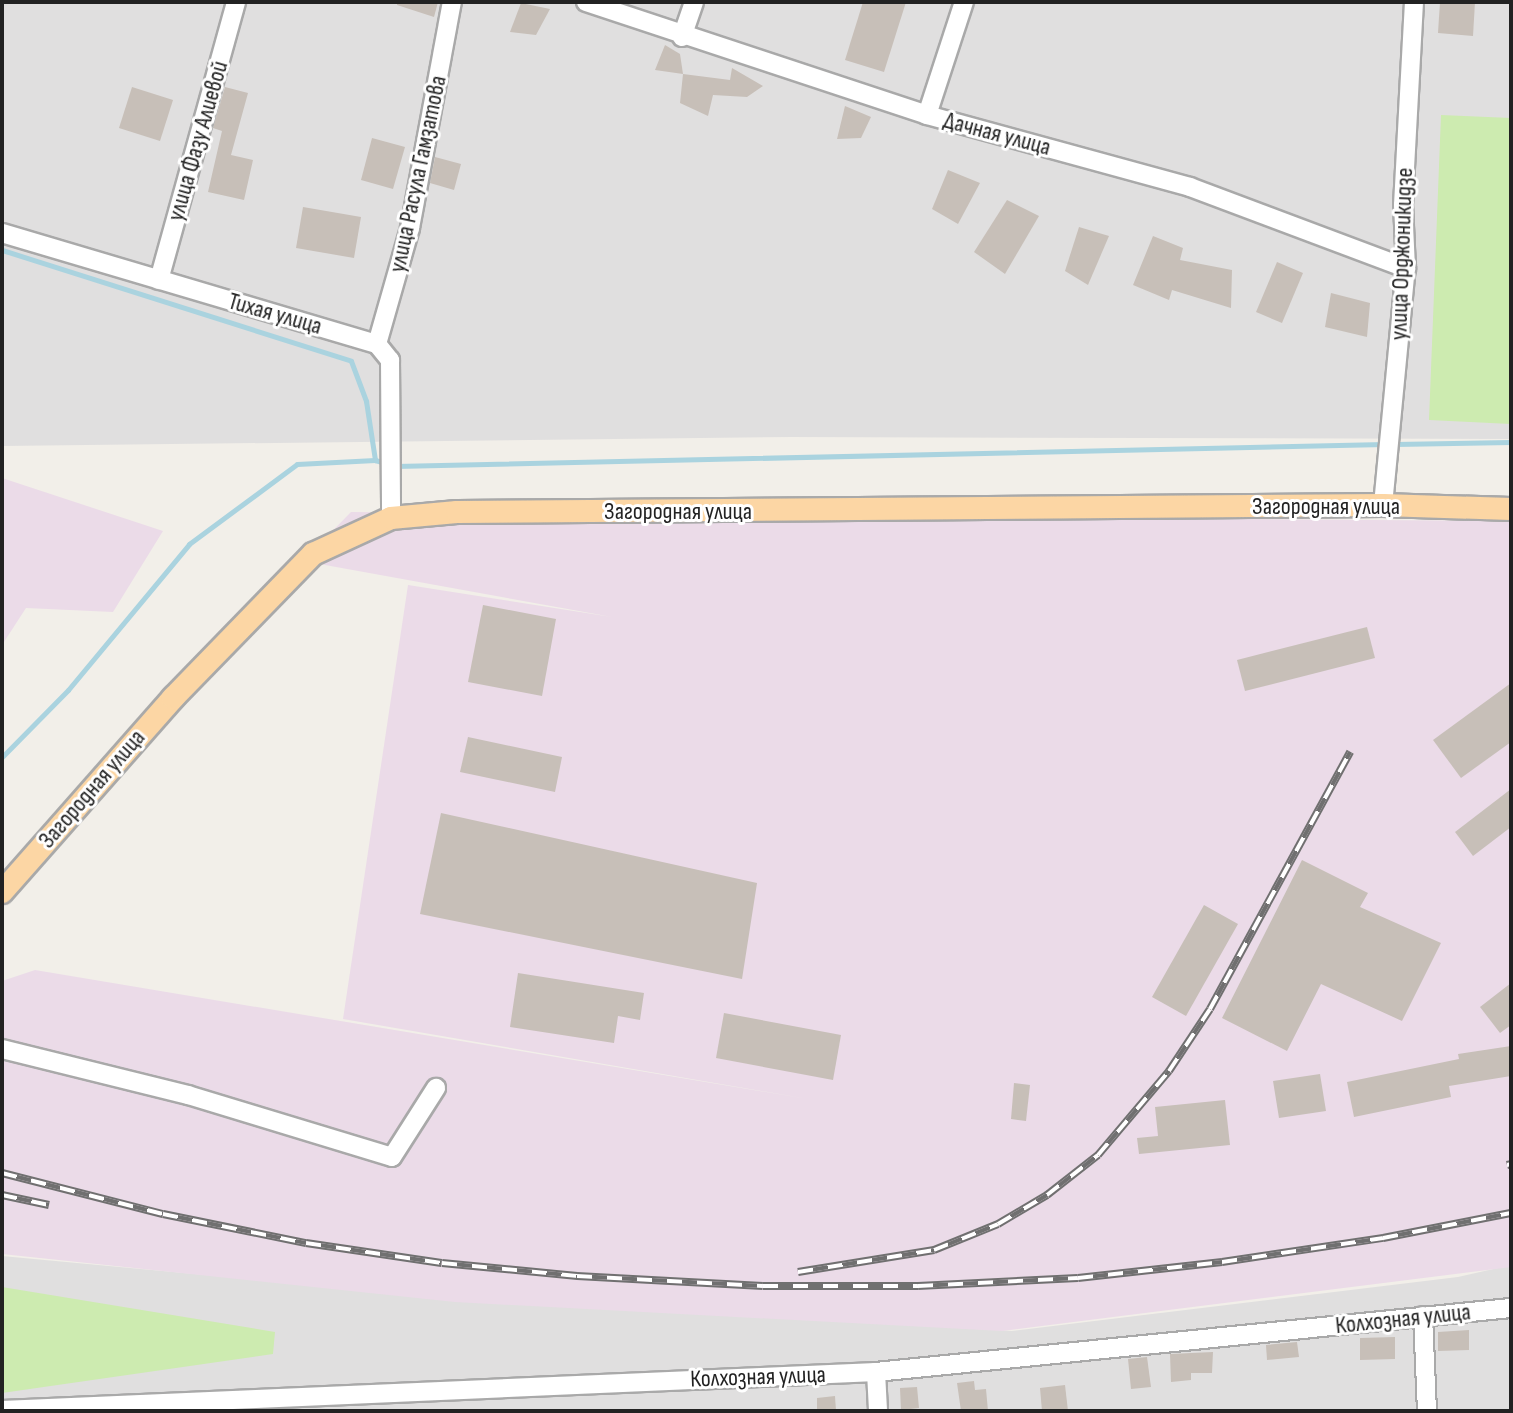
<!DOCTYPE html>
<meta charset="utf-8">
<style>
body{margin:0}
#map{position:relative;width:1513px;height:1413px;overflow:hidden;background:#f2efe9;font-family:"Sofia Sans Condensed",sans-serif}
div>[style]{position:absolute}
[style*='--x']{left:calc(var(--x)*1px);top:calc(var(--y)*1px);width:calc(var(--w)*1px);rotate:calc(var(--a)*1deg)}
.residential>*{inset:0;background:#e0dfdf}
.industrial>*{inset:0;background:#ebdbe8}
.grass>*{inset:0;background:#cdebb0}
.stream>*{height:5px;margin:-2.5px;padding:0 2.5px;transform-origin:2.5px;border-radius:2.5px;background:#aad3df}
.building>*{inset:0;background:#c7bfb8}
.roads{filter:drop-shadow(2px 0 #a9a9a9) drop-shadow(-2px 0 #a9a9a9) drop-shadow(0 2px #a9a9a9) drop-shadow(0 -2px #a9a9a9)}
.minor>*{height:18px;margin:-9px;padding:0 9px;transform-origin:9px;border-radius:9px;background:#fff}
.major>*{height:22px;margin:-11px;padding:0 11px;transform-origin:11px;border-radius:11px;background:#fcd6a4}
.rail>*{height:8px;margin-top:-4px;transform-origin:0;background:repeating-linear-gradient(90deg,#fff 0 15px,#707070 0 30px);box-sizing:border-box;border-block:2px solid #707070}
span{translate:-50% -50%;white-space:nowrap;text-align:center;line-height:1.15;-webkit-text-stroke:6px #fff;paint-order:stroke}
.street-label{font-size:24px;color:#222}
.frame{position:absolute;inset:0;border:4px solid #222;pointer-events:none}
</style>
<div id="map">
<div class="residential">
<div style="clip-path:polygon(2px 2px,1511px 2px,1511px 439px,791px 437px,2px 446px)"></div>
<div style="clip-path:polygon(2px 1256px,473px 1300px,1012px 1331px,1458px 1277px,1511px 1265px,1511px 1411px,2px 1411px)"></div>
</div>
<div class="industrial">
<div style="clip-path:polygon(2px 478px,163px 531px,113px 612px,26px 608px,2px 645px)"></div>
<div style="clip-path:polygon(351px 512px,1511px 521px,1511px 1267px,1002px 1331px,455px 1302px,2px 1254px,2px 981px,35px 970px,808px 1099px,343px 1019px,408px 585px,612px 617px,303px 561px)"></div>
</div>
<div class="grass">
<div style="clip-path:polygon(1441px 115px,1511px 118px,1511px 424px,1429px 420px)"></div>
<div style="clip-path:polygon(2px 1287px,275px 1332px,273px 1354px,2px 1393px)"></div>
</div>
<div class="stream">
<div style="--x:2;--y:250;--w:366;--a:17.6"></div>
<div style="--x:351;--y:361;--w:43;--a:69.4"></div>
<div style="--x:366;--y:401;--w:60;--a:81.3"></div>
<div style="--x:1395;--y:444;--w:116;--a:-1"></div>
<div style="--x:395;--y:466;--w:990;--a:-1.27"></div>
<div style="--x:2;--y:757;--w:94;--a:-45.4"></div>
<div style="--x:68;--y:690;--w:190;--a:-50.3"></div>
<div style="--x:189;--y:544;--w:134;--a:-36.5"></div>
<div style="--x:297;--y:464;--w:78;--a:-2.9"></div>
<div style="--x:375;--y:460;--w:10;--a:17"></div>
</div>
<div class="building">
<div style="clip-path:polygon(397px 2px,438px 2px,434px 17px,397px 5px)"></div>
<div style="clip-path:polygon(863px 2px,906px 2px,884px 72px,845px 60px)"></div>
<div style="clip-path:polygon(1440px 2px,1475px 2px,1473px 36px,1438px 33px)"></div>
<div style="clip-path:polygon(521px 3px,550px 9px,536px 35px,510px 32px)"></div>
<div style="clip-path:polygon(665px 45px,680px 54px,683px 74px,655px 70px)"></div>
<div style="clip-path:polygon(732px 68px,763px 86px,747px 97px,713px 95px,708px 116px,680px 103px,683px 74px,730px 80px)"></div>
<div style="clip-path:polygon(132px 87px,173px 100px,160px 141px,119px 128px)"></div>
<div style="clip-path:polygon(225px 87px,248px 93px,231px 155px,253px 160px,244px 200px,208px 192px,222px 131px,213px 128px)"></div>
<div style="clip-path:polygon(845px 106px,871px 117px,861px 138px,837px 139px)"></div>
<div style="clip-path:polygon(372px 138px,405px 147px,393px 189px,361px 180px)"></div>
<div style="clip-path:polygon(435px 157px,461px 164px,454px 190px,430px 183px)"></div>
<div style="clip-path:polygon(948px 170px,980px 183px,958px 224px,932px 209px)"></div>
<div style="clip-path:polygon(1007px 200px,1039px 216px,1005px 274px,974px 252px)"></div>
<div style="clip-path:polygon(303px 207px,361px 217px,354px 258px,296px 248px)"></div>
<div style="clip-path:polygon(1079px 227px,1109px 236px,1088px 285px,1065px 271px)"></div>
<div style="clip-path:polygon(1153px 236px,1183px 248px,1180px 260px,1232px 270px,1231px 308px,1172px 290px,1169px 300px,1133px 285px)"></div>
<div style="clip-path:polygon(1277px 262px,1303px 273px,1282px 323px,1256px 312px)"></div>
<div style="clip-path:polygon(1331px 293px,1370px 303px,1367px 337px,1325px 327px)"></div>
<div style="clip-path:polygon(483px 605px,556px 619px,542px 696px,468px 682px)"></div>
<div style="clip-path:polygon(1367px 627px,1375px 658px,1245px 691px,1237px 660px)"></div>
<div style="clip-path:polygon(1511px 683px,1511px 742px,1461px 778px,1433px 740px)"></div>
<div style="clip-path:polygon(468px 737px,562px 757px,555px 792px,460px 772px)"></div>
<div style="clip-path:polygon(1511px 789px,1511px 827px,1473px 856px,1455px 832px)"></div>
<div style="clip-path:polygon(441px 813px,757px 883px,742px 979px,420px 914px)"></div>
<div style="clip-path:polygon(1302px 860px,1368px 893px,1360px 907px,1441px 943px,1402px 1021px,1321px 984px,1287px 1051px,1222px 1018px)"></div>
<div style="clip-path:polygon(1204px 905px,1238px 924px,1186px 1016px,1152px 997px)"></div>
<div style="clip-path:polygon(518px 973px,644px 993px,640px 1020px,618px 1016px,614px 1043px,510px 1027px)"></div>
<div style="clip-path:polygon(1511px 983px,1511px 1025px,1500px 1033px,1480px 1007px)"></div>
<div style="clip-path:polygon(724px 1013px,841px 1035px,833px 1080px,716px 1058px)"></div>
<div style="clip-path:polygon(1511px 1046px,1511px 1076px,1449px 1086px,1451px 1097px,1354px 1117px,1347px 1082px,1459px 1059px,1458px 1054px)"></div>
<div style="clip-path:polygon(1320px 1074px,1326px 1111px,1279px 1118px,1273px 1081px)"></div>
<div style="clip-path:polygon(1014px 1083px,1030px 1085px,1026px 1121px,1011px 1119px)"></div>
<div style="clip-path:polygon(1225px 1100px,1230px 1145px,1139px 1154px,1137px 1138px,1158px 1136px,1155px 1107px)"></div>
<div style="clip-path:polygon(1469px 1330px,1469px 1350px,1438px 1351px,1438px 1332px)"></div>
<div style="clip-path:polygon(1395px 1337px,1395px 1359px,1360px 1360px,1360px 1338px)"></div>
<div style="clip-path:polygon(1297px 1342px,1299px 1357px,1267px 1360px,1266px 1345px)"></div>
<div style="clip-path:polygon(1213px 1352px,1212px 1373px,1191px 1373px,1191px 1380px,1171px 1382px,1170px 1354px)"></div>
<div style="clip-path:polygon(1147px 1357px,1151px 1387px,1131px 1389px,1128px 1359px)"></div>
<div style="clip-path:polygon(974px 1381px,975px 1390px,986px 1389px,988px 1411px,961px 1411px,957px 1383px)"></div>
<div style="clip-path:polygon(1065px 1385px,1068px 1411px,1042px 1411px,1040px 1388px)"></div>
<div style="clip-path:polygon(917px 1387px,919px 1408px,901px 1410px,900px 1388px)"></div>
<div style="clip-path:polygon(835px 1396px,836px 1411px,817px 1411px,817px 1398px)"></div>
</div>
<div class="roads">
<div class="minor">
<div style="--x:586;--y:2;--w:359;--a:18.3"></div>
<div style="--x:927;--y:115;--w:273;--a:15.3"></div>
<div style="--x:1190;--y:187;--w:231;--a:20.6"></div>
<div style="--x:682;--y:37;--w:37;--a:-71"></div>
<div style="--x:927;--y:115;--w:119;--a:-71.9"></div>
<div style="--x:2;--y:233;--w:391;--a:16.5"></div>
<div style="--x:377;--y:344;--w:21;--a:51"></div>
<div style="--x:390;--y:360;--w:158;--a:89.6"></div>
<div style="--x:159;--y:280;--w:288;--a:-74.5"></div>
<div style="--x:377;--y:344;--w:121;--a:-74.1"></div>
<div style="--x:410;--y:228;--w:230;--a:-79.5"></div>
<div style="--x:1383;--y:505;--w:238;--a:-84.5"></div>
<div style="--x:1406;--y:268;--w:63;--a:-92.7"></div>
<div style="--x:1403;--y:205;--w:203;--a:-86.9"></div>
<div style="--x:2;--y:1049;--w:192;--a:13.9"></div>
<div style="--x:188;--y:1095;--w:213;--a:16.9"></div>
<div style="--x:392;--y:1157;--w:82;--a:-57.5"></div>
<div style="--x:1423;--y:1316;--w:95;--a:87.6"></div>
<div style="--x:876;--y:1372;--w:39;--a:87"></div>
<div style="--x:2;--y:1410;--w:875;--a:-2.49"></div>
<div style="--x:876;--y:1372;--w:638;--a:-5.76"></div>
</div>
<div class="major">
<div style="--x:2;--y:892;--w:259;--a:-48.6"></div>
<div style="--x:173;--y:698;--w:201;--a:-45.8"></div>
<div style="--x:313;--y:554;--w:86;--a:-24.8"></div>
<div style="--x:391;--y:518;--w:66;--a:-5.2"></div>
<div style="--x:457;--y:512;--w:926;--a:-0.43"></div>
<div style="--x:1383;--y:505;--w:128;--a:1.8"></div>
</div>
</div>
<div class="rail">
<div style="--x:1507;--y:1165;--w:4;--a:-14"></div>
<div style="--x:2;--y:1173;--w:166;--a:14.3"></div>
<div style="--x:163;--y:1214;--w:146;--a:11.5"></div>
<div style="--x:306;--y:1243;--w:137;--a:8.4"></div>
<div style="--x:442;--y:1263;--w:136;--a:5.5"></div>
<div style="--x:577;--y:1276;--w:186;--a:3.1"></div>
<div style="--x:763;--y:1286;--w:155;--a:0"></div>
<div style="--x:918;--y:1286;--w:160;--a:-2.9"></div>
<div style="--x:1078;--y:1278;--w:145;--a:-6.3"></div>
<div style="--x:1222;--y:1262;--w:163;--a:-8.5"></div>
<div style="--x:1383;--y:1238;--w:130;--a:-11.1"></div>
<div style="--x:2;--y:1195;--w:48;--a:12"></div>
<div style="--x:798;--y:1272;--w:138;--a:-9.2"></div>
<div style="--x:934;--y:1250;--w:69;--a:-22.1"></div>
<div style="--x:998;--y:1224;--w:57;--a:-30.6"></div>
<div style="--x:1047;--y:1195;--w:65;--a:-38.1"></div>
<div style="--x:1098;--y:1155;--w:110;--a:-49.8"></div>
<div style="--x:1169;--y:1071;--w:74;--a:-56.5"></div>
<div style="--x:1210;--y:1009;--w:293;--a:-61.4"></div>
</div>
<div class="street-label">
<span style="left:997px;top:134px;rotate:15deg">Дачная улица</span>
<span style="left:198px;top:141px;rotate:-74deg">улица Фазу Алиевой</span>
<span style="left:418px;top:174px;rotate:-78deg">улица Расула Гамзатова</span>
<span style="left:1402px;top:254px;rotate:-88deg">улица Орджоникидзе</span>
<span style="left:275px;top:314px;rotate:16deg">Тихая улица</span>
<span style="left:1326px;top:507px">Загородная улица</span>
<span style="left:678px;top:512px">Загородная улица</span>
<span style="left:92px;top:789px;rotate:-49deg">Загородная улица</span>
<span style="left:1403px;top:1319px;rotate:-6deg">Колхозная улица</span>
<span style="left:758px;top:1377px;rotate:-2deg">Колхозная улица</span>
</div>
<div class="frame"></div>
</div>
